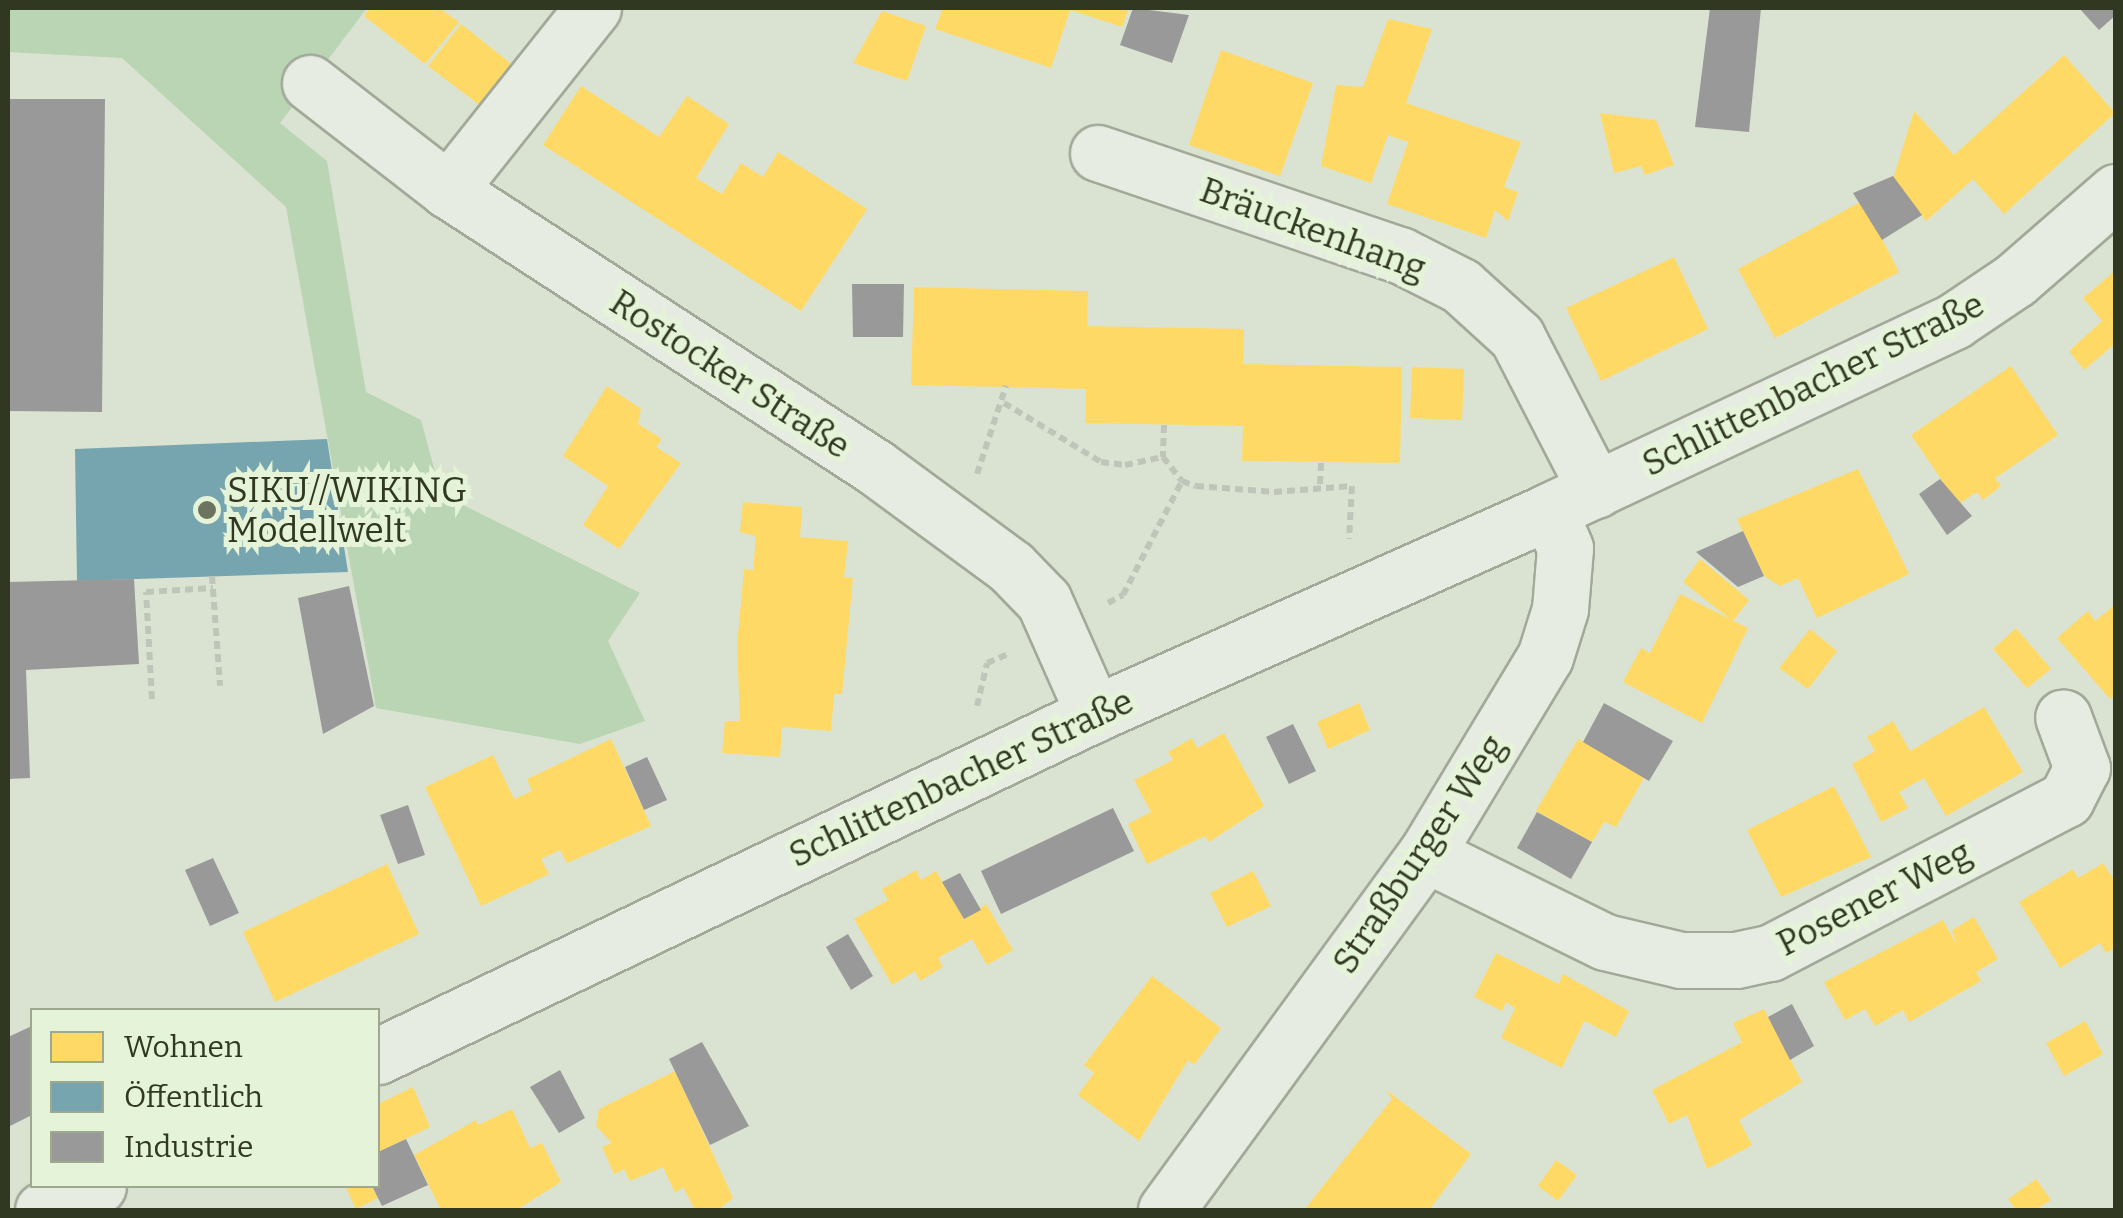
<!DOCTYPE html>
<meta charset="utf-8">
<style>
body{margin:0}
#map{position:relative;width:2123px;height:1218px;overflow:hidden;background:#dae3d1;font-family:Bitter,serif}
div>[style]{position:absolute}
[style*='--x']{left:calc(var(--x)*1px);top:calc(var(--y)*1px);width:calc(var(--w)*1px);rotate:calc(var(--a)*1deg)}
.green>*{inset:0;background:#bad5b4}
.homes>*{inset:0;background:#ffd966}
.public>*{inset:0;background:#76a5af}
.industry>*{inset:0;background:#999}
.path>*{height:6px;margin-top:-3px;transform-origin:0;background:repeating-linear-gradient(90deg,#bfc5b8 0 8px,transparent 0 13px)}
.roads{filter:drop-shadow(2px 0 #a2a999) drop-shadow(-2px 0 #a2a999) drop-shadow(0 2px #a2a999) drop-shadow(0 -2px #a2a999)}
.minor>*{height:55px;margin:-27.5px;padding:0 27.5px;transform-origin:27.5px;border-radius:27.5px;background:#e7ece2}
.dots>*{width:28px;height:28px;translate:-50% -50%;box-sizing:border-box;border:5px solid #e5f3d8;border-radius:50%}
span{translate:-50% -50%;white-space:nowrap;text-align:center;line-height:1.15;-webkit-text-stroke:10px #e5f3d8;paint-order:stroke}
.street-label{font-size:35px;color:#313821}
.poi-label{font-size:35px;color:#313821}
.left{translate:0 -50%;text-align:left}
.frame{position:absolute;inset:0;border:10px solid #313821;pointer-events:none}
.legend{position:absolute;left:30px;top:1008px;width:350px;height:180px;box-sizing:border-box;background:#e5f3d8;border:2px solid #9da88f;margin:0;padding:12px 18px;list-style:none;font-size:30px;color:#313821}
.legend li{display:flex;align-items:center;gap:20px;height:50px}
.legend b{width:50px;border:2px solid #9da88f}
</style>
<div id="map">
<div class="green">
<div style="clip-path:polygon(8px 8px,367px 8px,280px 123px,327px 161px,366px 392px,421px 420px,441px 494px,640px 593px,608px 641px,645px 721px,580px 744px,376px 708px,286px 207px,122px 58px,8px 52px)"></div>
</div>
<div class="homes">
<div style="clip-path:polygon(370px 8px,439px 8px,459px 22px,425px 64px,364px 16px)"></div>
<div style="clip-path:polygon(943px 8px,1129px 8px,1122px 27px,1070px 10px,1051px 68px,935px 29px)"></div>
<div style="clip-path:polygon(882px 11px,926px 26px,907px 81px,853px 63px)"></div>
<div style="clip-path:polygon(1388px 19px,1432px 29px,1406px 103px,1521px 142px,1504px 187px,1518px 192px,1508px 221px,1495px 210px,1486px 238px,1387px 204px,1408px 142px,1388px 135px,1371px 183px,1321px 166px,1336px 85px,1363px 87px)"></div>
<div style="clip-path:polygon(461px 24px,518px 69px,486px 110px,428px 66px)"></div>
<div style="clip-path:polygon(1221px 50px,1313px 83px,1280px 176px,1189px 145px)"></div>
<div style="clip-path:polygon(2064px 55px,2115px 113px,2004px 214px,1973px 179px,1926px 221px,1893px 179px,1914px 111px,1954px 155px)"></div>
<div style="clip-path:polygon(581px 86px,659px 137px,687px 96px,729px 124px,696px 178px,722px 194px,741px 163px,763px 177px,778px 152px,867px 209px,801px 311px,543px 145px)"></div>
<div style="clip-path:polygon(1600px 113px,1656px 120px,1674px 165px,1645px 175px,1641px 166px,1614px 173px)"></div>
<div style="clip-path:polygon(1862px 201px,1899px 272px,1775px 338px,1738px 269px)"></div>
<div style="clip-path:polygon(1674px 257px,1708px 329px,1601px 381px,1566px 308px)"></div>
<div style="clip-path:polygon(2116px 270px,2116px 343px,2084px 370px,2069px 351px,2102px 321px,2083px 298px)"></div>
<div style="clip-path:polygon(914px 287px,1088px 291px,1087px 326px,1244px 329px,1243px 364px,1402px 367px,1400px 463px,1242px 461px,1243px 426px,1085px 423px,1086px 389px,911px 385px)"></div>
<div style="clip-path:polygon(2011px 366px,2058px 435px,1995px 478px,2001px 486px,1983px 500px,1977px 492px,1958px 504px,1911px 435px)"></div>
<div style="clip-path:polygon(1412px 367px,1464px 369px,1462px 420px,1410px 418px)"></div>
<div style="clip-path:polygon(607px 386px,641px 409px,638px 424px,662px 439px,656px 447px,681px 463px,619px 549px,583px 525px,608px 486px,563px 456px)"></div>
<div style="clip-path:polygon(1858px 469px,1909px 574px,1817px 618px,1798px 578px,1780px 586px,1764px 576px,1737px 519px)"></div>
<div style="clip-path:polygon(743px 502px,802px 507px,800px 537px,848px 541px,844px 577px,853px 578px,842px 694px,834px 694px,831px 731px,782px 727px,780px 757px,722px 753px,725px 721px,740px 721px,737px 646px,744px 569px,753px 570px,756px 536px,740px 532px)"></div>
<div style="clip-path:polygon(1700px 559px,1749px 600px,1733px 621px,1748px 628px,1702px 723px,1623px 682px,1641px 648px,1650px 653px,1680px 594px,1730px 619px,1683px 582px)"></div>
<div style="clip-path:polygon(2116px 604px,2116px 694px,2110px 699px,2057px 638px,2088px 611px,2095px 621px)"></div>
<div style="clip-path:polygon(2016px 628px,2051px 669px,2027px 688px,1993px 649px)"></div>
<div style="clip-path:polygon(1810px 629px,1837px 651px,1808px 689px,1779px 668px)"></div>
<div style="clip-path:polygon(1359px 703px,1370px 730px,1328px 749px,1317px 722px)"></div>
<div style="clip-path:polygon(1984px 707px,2023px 772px,1946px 816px,1924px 778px,1899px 792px,1908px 808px,1881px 822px,1852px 764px,1875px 751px,1867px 737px,1893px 721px,1910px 751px)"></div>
<div style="clip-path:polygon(1224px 733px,1264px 806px,1209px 842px,1205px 836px,1147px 864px,1128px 824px,1151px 812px,1134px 780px,1173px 760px,1168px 752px,1192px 738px,1197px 748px)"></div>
<div style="clip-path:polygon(611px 739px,651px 826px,567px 863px,560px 850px,541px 859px,549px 874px,481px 906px,425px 787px,493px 755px,514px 799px,532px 791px,527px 779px)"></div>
<div style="clip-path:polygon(1578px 739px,1645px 776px,1616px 827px,1604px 822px,1592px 842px,1536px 811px)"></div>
<div style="clip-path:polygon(1834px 786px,1871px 857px,1781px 897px,1747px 830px)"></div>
<div style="clip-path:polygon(2103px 863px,2116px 883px,2116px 947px,2106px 953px,2100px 943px,2060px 968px,2019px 902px,2073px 869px,2078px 878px)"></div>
<div style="clip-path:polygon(387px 864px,419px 934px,275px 1002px,243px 932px)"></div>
<div style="clip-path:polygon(916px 870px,921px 880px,936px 871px,964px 919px,986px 904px,1013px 950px,987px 965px,972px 939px,938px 958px,943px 967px,920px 981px,915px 971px,892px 985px,854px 919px,888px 900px,882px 889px)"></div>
<div style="clip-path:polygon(1253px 871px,1271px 906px,1227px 927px,1210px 893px)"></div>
<div style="clip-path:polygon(1974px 917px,1998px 959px,1976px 972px,1981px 981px,1909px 1022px,1903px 1010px,1875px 1026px,1865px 1009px,1845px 1020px,1824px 982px,1943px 920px,1957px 945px,1952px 930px)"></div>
<div style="clip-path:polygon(1496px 953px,1559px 984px,1563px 974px,1629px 1011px,1616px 1037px,1584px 1021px,1562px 1068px,1501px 1038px,1515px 1008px,1506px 1002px,1502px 1011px,1474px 997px)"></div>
<div style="clip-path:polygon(1152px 976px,1221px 1028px,1194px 1065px,1188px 1060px,1139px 1141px,1078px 1095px,1094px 1073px,1084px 1065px)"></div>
<div style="clip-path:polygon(1764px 1009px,1802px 1082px,1739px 1120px,1752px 1145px,1707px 1169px,1687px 1115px,1669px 1124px,1652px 1090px,1742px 1042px,1733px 1023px)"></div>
<div style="clip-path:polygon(2085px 1021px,2103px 1054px,2064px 1076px,2046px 1043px)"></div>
<div style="clip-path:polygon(675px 1071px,733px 1198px,718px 1210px,695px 1210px,683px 1187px,675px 1193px,663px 1167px,630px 1181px,624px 1169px,614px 1174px,602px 1147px,612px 1143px,596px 1126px,599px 1109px)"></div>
<div style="clip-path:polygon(413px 1087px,430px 1127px,378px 1152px,378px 1104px)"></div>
<div style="clip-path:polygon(1386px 1090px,1471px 1154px,1429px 1210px,1304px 1210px,1392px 1099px)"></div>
<div style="clip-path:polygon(512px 1109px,530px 1148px,542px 1143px,561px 1182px,516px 1210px,441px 1210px,414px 1155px,476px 1120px,478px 1125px)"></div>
<div style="clip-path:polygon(1556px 1160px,1577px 1175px,1558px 1201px,1538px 1186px)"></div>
<div style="clip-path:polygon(2036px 1179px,2051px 1200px,2035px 1210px,2016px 1210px,2008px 1199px)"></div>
<div style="clip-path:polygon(345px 1186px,372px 1186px,378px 1198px,356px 1209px)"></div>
</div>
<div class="public">
<div style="clip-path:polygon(327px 439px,348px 572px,77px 581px,75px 449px)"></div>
</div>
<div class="industry">
<div style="clip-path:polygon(1133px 8px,1189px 15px,1172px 63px,1120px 45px)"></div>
<div style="clip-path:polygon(1710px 8px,1761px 8px,1749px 132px,1695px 127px)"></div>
<div style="clip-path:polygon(2079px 8px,2113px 8px,2116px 15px,2099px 30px)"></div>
<div style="clip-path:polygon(8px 99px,105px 99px,102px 412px,8px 411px)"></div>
<div style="clip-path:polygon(1893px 176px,1922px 215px,1882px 240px,1853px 193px)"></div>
<div style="clip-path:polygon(852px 284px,904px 284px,903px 337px,853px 337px)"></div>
<div style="clip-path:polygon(1940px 479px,1972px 516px,1947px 535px,1919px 494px)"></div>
<div style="clip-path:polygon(1743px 531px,1764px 576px,1738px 587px,1696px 552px)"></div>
<div style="clip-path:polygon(134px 579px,139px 664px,26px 670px,30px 778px,8px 779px,8px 582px)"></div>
<div style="clip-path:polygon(349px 586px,374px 706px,323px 734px,298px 598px)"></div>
<div style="clip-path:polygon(1604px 703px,1673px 741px,1649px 781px,1583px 742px)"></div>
<div style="clip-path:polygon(1293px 724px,1316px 771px,1289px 784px,1266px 737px)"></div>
<div style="clip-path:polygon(647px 757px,667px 800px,644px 810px,625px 767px)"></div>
<div style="clip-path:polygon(408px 805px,425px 855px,398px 864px,380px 815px)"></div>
<div style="clip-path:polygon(1113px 808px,1134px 851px,1001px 914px,981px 871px)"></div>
<div style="clip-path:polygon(1537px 812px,1592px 842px,1571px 879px,1517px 848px)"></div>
<div style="clip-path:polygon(213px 858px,239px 913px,210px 926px,185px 870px)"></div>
<div style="clip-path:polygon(960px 873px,981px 910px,964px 919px,942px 882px)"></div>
<div style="clip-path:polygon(848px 934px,873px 976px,851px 990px,826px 947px)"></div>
<div style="clip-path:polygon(1792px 1004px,1814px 1046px,1790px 1060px,1768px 1017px)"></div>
<div style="clip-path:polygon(32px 1026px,32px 1115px,8px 1127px,8px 1037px)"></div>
<div style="clip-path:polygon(702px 1042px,749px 1126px,710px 1145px,669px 1059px)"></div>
<div style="clip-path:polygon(560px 1070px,585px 1118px,559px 1133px,530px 1087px)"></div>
<div style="clip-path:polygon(406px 1139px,428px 1185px,382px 1206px,372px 1186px,378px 1186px,378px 1152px)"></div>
</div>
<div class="path">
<div style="--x:1004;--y:403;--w:114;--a:31.3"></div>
<div style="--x:1101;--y:462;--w:24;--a:7"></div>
<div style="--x:1125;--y:465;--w:39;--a:-12"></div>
<div style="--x:1164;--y:425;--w:32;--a:92"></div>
<div style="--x:1163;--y:457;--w:31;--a:52"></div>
<div style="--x:1182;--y:481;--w:15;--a:20"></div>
<div style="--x:1196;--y:486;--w:78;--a:4.4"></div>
<div style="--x:1274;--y:492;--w:78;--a:-4.4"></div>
<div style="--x:1352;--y:486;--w:53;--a:93.2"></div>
<div style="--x:977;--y:474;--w:93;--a:-71.8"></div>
<div style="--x:1320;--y:484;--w:22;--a:-87"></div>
<div style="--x:212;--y:576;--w:110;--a:85.8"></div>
<div style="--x:1108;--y:603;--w:17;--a:-28"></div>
<div style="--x:1123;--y:595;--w:128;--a:-62.6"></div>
<div style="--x:152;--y:699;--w:107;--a:-93.2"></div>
<div style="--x:146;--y:592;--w:67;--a:-3.4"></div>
<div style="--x:977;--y:706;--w:44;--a:-76.9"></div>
<div style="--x:987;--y:663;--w:23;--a:-23"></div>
</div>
<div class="roads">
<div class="minor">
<div style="--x:310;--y:83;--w:175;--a:37.8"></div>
<div style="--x:448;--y:190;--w:509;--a:32.97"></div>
<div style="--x:875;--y:467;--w:169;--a:36.3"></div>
<div style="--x:1011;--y:567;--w:47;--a:45.9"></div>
<div style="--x:1044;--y:601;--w:124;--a:66.1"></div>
<div style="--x:1098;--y:153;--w:319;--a:18.7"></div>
<div style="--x:1400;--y:255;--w:68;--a:26.9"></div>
<div style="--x:1461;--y:286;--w:76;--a:42.3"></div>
<div style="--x:1517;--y:337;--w:172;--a:62.7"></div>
<div style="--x:448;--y:190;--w:233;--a:-51.5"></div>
<div style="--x:1426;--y:854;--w:199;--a:26.2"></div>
<div style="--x:1605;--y:942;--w:78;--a:13.3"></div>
<div style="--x:1681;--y:960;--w:55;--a:0"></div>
<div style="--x:1736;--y:960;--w:35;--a:-12"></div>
<div style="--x:1770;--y:953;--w:334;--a:-27.5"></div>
<div style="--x:2066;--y:799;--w:35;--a:-63"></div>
<div style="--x:2082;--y:768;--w:54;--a:-110.4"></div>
<div style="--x:378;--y:1056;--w:793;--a:-25.53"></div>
<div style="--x:1094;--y:714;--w:498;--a:-24"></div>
<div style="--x:43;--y:1210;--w:60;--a:-23.6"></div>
<div style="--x:1166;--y:1210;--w:441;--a:-53.9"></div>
<div style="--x:1426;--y:854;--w:230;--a:-58.9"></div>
<div style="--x:1545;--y:657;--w:50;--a:-72.6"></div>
<div style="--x:1560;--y:609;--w:61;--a:-85.3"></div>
<div style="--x:1565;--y:548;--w:40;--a:-113.4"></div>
<div style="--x:1549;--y:511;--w:447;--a:-25.1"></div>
<div style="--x:1954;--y:321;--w:73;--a:-33.9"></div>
<div style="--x:2015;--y:280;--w:134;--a:-41.1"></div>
</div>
</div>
<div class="dots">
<div style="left:207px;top:510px;background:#6c745f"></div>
</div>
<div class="street-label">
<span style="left:1313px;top:229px;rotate:20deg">Bräuckenhang</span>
<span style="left:730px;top:374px;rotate:33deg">Rostocker Straße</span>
<span style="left:1813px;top:384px;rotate:-26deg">Schlittenbacher Straße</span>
<span style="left:961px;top:778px;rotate:-25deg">Schlittenbacher Straße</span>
<span style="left:1419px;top:854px;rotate:-56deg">Straßburger Weg</span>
<span style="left:1874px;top:898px;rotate:-27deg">Posener Weg</span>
</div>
<div class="poi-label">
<span class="left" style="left:227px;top:510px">SIKU//WIKING<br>Modellwelt</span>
</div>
<div class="frame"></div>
<ul class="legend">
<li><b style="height:28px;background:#ffd966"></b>Wohnen</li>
<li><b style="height:28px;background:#76a5af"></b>Öffentlich</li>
<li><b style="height:28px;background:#999"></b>Industrie</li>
</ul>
</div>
